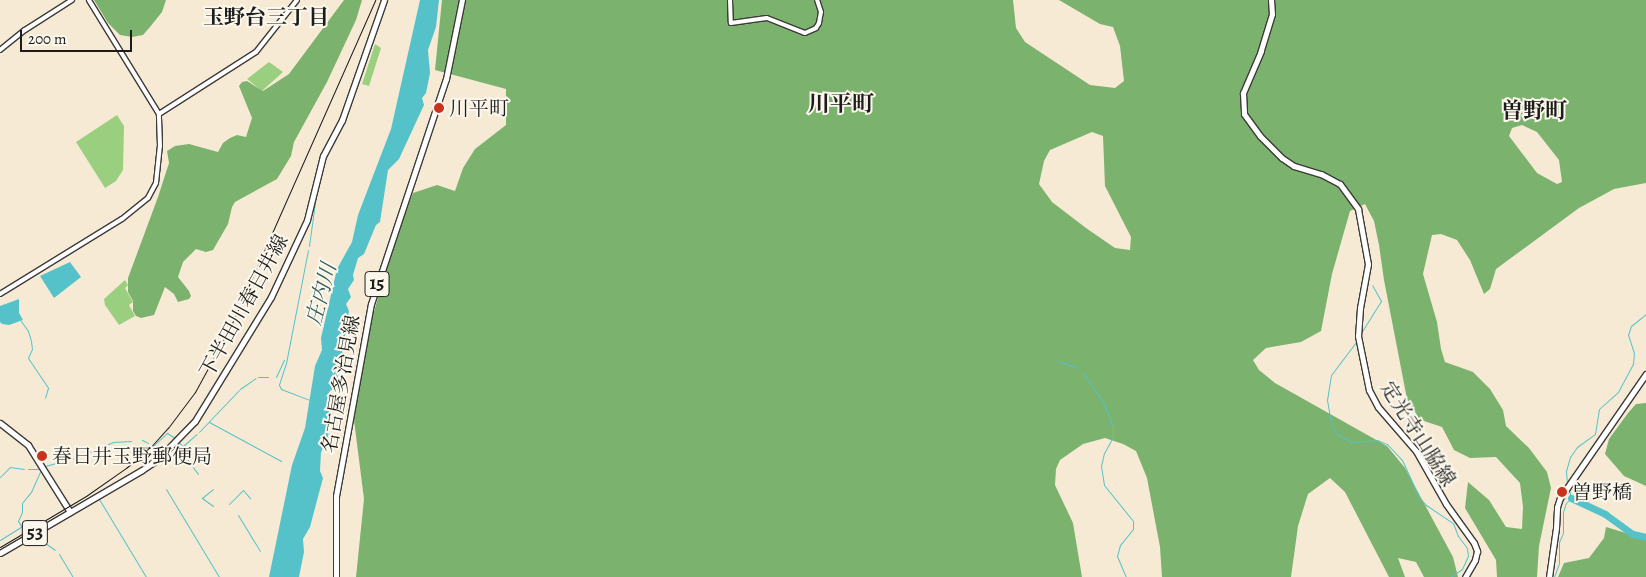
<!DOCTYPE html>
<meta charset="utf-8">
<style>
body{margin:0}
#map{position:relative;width:1646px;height:577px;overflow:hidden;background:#f7ead5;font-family:Alegreya,"Noto Serif JP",serif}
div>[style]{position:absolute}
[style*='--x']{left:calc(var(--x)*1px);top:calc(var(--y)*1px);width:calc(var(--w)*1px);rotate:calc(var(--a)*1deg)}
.green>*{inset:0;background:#9acf80}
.forest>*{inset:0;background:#7bb26e}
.water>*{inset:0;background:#55c2c9}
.stream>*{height:1px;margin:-0.5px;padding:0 0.5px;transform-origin:0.5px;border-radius:0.5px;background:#55c2c9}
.river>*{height:7px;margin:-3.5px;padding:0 3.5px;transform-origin:3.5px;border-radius:3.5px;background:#55c2c9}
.roads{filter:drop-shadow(1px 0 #3d3b38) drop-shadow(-1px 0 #3d3b38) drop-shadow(0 1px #3d3b38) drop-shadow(0 -1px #3d3b38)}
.minor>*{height:4px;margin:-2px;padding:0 2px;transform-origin:2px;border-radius:2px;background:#fff}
.major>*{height:5px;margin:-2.5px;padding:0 2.5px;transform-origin:2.5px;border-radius:2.5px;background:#fff}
.rail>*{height:1px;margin:-0.5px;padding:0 0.5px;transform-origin:0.5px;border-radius:0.5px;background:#1c1c1c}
.dots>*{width:14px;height:14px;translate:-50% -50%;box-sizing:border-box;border:2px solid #fbf7ec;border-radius:50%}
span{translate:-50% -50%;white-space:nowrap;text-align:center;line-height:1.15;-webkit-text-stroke:4px #fbf7ec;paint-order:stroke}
.shield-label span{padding:1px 4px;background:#fbf7ec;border:1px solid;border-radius:4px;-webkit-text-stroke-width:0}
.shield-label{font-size:19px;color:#1c1c1c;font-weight:700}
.poi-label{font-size:20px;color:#1c1c1c}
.left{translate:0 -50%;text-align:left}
.street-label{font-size:20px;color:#1c1c1c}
.neighbourhood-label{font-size:21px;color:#1c1c1c;font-weight:700}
.water-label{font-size:21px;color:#335e61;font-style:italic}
.quarter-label{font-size:22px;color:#1c1c1c;font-weight:700}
.scale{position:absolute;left:20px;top:30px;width:112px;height:22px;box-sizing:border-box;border:2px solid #1c1c1c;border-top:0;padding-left:6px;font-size:15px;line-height:18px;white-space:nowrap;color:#1c1c1c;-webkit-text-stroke:4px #fbf7ec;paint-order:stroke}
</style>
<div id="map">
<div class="green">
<div style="clip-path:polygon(375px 44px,381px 48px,369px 86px,362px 84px)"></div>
<div style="clip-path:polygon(269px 62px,283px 72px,262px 91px,247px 79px)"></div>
<div style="clip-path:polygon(117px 115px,124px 126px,123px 170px,116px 181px,105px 188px,76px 142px)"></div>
<div style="clip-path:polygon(125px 280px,128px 285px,125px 288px,133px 302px,129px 305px,135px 316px,119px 325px,105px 305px,104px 299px)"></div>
</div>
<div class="forest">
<div style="clip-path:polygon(94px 0,166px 0,162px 12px,150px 27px,143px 35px,132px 37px,120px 35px,108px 23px)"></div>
<div style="clip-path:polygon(344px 0,362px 0,356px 20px,327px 82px,294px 142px,291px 156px,277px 179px,235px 202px,232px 207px,228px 224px,213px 250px,206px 252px,196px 249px,183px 262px,178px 277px,189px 291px,191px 296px,189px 299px,178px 302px,174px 294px,165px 287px,154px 315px,141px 318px,136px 316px,133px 311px,133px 301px,128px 292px,128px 278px,158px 197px,169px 163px,167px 151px,175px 146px,189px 144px,218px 152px,223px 143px,230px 138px,237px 135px,246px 137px,252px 118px,239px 86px,242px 82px,247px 81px,263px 91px,289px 74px)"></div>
<div style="clip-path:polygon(evenodd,442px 0,1013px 0,1016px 28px,1025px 42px,1090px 85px,1115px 88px,1124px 81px,1120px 46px,1113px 27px,1100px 24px,1059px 0,1646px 0,1646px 183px,1614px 189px,1579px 208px,1496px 269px,1490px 289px,1484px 294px,1470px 260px,1457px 240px,1441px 234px,1432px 235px,1423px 274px,1437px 322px,1441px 349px,1445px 362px,1473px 372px,1490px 389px,1503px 410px,1506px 426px,1529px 448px,1547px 472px,1551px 488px,1539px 546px,1537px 577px,1497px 577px,1496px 560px,1465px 508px,1468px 482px,1489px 500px,1506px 527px,1522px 529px,1523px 507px,1520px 483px,1496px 457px,1470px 458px,1454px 450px,1442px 427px,1418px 419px,1407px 399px,1384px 280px,1379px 245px,1374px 221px,1365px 204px,1350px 211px,1332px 274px,1321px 331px,1301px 342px,1266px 348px,1253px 360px,1259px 370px,1275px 383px,1387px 446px,1405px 468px,1453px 557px,1458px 577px,1424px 577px,1416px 562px,1398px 558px,1405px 577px,1389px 577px,1345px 492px,1330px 478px,1308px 494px,1298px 526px,1291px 577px,1162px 577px,1160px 547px,1147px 478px,1136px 451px,1123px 444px,1105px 438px,1083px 444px,1060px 460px,1056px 469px,1055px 485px,1073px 523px,1082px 577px,356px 577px,364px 499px,354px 420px,369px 328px,397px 235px,413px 193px,437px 185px,455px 191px,463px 168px,475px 149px,506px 125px,506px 89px,435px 70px,442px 0,1522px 125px,1537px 132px,1559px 160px,1562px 182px,1557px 184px,1537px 173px,1509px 136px,1512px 128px,1522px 125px,442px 0,1092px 132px,1103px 136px,1105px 186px,1131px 237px,1130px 250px,1115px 248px,1086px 228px,1052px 202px,1039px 184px,1044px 161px,1050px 150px,1092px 132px)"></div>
<div style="clip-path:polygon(1646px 403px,1646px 486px,1624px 476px,1605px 454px,1609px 439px,1628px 413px,1636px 404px)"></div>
<div style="clip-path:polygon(1606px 527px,1646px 539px,1646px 577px,1558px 577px,1564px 563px,1589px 558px,1604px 538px)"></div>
</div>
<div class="water">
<div style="clip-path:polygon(420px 0,439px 0,436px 27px,428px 50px,430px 73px,426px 93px,422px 98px,424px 105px,399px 159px,388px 170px,380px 222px,376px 225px,364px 254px,358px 258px,353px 275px,354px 280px,348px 289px,351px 297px,346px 304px,349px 311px,337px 385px,329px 392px,331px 401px,329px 431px,327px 441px,321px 452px,320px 471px,323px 478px,310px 527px,303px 539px,304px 552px,299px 577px,269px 577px,292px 465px,305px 428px,315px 366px,322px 350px,321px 338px,337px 269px,352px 242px,358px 215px,391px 129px)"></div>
<div style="clip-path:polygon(70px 262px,81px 277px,54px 298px,40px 276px)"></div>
<div style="clip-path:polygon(19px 299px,19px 313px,23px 320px,9px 325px,2px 324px,0 322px,0 306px)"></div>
</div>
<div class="stream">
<div style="--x:355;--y:91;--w:56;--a:-70.3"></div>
<div style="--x:309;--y:246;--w:51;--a:-82.2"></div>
<div style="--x:308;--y:250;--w:115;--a:101"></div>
<div style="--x:286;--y:363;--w:23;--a:108"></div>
<div style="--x:279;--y:385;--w:4;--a:63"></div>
<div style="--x:281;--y:389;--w:31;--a:21"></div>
<div style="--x:21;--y:321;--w:12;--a:55"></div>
<div style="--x:28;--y:331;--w:10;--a:73"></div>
<div style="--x:31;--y:341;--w:8;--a:83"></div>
<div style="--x:32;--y:349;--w:10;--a:114"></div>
<div style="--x:28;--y:358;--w:36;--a:56"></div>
<div style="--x:48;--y:388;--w:10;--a:107"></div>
<div style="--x:1361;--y:333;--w:38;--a:-58"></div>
<div style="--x:1381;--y:301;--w:18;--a:-119"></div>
<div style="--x:1356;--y:342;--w:41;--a:127.1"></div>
<div style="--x:1331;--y:375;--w:25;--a:99"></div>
<div style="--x:1327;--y:400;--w:23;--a:80"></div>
<div style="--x:1331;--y:423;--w:13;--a:61"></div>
<div style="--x:1337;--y:434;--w:16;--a:30"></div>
<div style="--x:1351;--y:442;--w:26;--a:-4"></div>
<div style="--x:1377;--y:440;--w:11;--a:22"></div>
<div style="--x:1387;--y:444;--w:22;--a:47"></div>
<div style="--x:1402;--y:460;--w:41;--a:65.3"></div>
<div style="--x:1419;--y:497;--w:11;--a:49"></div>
<div style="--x:1426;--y:505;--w:32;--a:34"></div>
<div style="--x:1453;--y:523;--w:14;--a:69"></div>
<div style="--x:1458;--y:536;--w:15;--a:53"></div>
<div style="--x:1467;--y:548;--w:8;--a:83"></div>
<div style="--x:1468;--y:556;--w:14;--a:115"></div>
<div style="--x:1462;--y:569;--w:14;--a:146"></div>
<div style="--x:1058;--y:361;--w:21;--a:19"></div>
<div style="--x:1083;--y:373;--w:35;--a:55"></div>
<div style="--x:1103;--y:402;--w:27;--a:68"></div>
<div style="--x:1113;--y:427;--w:10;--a:90"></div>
<div style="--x:1113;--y:437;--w:18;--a:119"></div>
<div style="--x:1104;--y:453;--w:13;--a:103"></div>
<div style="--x:1101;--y:466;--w:19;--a:81"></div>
<div style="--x:1104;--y:485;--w:46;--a:51.1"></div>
<div style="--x:1133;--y:521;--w:8;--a:90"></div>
<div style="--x:1133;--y:529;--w:21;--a:129"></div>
<div style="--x:1120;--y:545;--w:11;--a:105"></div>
<div style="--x:1117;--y:556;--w:23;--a:67"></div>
<div style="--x:258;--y:377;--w:10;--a:0"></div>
<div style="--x:276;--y:377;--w:19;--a:-65"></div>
<div style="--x:240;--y:389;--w:19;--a:-35"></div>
<div style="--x:209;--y:422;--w:82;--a:28.4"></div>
<div style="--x:199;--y:432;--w:58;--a:-46.4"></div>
<div style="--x:142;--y:440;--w:7;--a:27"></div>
<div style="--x:178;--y:442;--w:6;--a:39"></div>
<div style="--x:183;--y:446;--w:18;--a:-41"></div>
<div style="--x:152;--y:447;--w:21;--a:-43"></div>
<div style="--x:167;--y:433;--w:9;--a:32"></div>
<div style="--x:182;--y:452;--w:27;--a:54"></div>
<div style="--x:80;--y:456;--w:36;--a:-23"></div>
<div style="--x:113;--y:442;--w:18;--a:-3"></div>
<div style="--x:45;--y:466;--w:31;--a:-15"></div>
<div style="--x:28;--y:469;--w:10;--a:0"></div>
<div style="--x:0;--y:477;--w:14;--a:-45"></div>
<div style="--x:10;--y:467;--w:14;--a:8"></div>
<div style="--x:1567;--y:483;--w:12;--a:-95"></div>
<div style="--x:1566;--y:471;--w:15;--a:-74"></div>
<div style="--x:1570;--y:457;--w:12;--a:-55"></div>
<div style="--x:1577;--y:447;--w:22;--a:-36"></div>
<div style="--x:1595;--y:434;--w:25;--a:-81"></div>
<div style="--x:1599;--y:409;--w:25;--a:-42"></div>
<div style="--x:1618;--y:392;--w:32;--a:-62"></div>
<div style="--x:1633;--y:364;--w:11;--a:-85"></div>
<div style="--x:1634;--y:353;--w:19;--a:-108"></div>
<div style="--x:1628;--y:335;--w:9;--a:-72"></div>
<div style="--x:1631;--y:326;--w:19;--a:-39"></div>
<div style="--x:166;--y:489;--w:103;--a:58.9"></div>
<div style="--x:99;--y:499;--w:91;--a:58.9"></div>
<div style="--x:229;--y:504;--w:20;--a:-45"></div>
<div style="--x:243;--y:490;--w:11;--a:49"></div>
<div style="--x:213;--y:506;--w:14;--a:-144"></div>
<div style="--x:202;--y:498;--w:14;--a:-39"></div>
<div style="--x:238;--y:515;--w:42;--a:58.6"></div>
<div style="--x:23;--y:529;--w:9;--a:-122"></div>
<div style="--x:18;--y:521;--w:10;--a:-66"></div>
<div style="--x:22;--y:512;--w:9;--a:-90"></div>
<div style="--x:22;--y:503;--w:14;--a:-51"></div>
<div style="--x:31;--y:492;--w:22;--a:-66"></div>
<div style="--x:35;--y:536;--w:24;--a:35"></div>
<div style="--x:0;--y:540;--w:25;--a:-32"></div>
<div style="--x:59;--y:554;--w:27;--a:59"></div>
<div style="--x:1554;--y:577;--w:15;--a:-70"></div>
<div style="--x:1559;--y:563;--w:21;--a:-90"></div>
<div style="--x:1559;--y:542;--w:10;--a:-66"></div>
<div style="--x:1563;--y:533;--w:21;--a:-90"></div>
<div style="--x:1563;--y:512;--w:9;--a:-72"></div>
<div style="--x:1566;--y:503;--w:7;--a:-45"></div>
<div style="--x:1571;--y:498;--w:8;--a:-104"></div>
</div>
<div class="river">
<div style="--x:1571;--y:498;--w:38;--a:25"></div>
<div style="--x:1605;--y:514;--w:34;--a:36"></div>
<div style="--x:1633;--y:534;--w:13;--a:13"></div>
</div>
<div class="roads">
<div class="minor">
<div style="--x:730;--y:0;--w:23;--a:88"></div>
<div style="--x:731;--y:23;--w:36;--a:-8"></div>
<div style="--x:767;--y:18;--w:41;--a:21.5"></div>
<div style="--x:805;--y:33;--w:12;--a:-24"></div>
<div style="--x:816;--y:28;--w:6;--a:-59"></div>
<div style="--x:819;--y:23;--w:11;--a:-80"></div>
<div style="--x:821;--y:12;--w:13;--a:-108"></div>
<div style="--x:0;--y:50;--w:32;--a:-39"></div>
<div style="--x:25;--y:30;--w:56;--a:-32.6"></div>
<div style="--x:159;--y:114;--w:115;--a:-32.6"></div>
<div style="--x:256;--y:52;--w:66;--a:-51.7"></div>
<div style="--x:0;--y:294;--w:143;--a:-31.6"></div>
<div style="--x:122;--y:219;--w:33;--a:-39"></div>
<div style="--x:148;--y:198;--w:17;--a:-62"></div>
<div style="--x:156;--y:183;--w:37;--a:-84"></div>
<div style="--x:160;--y:146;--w:32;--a:-92"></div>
<div style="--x:159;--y:114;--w:134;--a:-121.6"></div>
</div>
<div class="major">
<div style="--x:1271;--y:0;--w:14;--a:86"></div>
<div style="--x:1272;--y:14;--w:39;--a:107"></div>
<div style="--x:1261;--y:51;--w:46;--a:113.2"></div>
<div style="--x:1243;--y:93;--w:21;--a:87"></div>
<div style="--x:1244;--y:114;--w:27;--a:54"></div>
<div style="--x:1260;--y:136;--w:31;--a:45"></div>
<div style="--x:1282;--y:158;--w:14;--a:34"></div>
<div style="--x:1294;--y:166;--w:28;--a:17"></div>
<div style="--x:1321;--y:174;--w:21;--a:28"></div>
<div style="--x:1340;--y:184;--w:31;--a:54"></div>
<div style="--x:1358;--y:209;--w:56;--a:79.7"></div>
<div style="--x:1368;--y:264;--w:45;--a:100.3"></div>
<div style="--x:1360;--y:308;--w:28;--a:94"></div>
<div style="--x:1358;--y:336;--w:55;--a:78.5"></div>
<div style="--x:1369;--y:390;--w:19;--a:62"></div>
<div style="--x:1378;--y:407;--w:58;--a:49.2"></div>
<div style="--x:1416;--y:451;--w:61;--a:60.5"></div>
<div style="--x:1446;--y:504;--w:48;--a:54.3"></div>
<div style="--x:1474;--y:543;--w:9;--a:69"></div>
<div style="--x:1477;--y:551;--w:9;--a:103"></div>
<div style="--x:1475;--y:560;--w:20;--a:120"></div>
<div style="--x:0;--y:423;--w:36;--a:38"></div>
<div style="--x:28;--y:445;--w:79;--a:57.9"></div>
<div style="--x:0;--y:553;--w:164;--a:-30.3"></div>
<div style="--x:142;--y:470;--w:18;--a:-34"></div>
<div style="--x:157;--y:460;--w:54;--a:-45.7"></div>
<div style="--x:195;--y:421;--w:145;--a:-58.5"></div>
<div style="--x:271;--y:297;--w:85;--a:-64.9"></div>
<div style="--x:307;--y:220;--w:66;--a:-76"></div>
<div style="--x:323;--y:156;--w:41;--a:-62.2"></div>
<div style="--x:342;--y:120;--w:127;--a:-70.7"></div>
<div style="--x:336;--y:577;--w:81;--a:-90"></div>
<div style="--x:336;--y:496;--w:195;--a:-79.7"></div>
<div style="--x:371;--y:304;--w:237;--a:-71.6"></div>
<div style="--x:446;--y:79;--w:81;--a:-78.6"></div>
<div style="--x:1549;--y:577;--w:49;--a:-81.9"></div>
<div style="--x:1556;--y:528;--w:21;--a:-87"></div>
<div style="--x:1557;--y:507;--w:9;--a:-72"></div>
<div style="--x:1560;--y:498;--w:151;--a:-55.3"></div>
</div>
</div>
<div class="rail">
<div style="--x:0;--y:547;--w:100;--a:-30.7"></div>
<div style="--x:86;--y:496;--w:49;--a:-35"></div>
<div style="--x:126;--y:468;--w:28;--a:-39"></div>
<div style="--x:148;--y:450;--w:30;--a:-48"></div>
<div style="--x:168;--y:428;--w:45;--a:-53.1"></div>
<div style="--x:195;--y:392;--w:71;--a:-61.3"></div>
<div style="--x:229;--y:330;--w:361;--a:-66.1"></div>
</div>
<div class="dots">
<div style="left:439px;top:108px;background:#c8321e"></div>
<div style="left:42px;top:456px;background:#c8321e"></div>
<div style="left:1562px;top:492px;background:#c8321e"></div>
</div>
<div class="shield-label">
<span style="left:377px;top:284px">15</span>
<span style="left:35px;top:533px">53</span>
</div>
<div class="poi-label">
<span class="left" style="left:449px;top:108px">川平町</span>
<span class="left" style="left:52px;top:456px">春日井玉野郵便局</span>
<span class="left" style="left:1572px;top:492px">曽野橋</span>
</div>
<div class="street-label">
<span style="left:244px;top:306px;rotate:-61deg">下半田川春日井線</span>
<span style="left:341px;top:384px;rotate:-80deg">名古屋多治見線</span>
<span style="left:1418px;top:434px;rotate:57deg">定光寺山脇線</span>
</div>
<div class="neighbourhood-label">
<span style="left:266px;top:17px">玉野台三丁目</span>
</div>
<div class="water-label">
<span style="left:321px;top:294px;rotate:-75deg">庄内川</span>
</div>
<div class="quarter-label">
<span style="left:841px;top:105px">川平町</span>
<span style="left:1534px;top:112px">曽野町</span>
</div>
<div class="scale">200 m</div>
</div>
